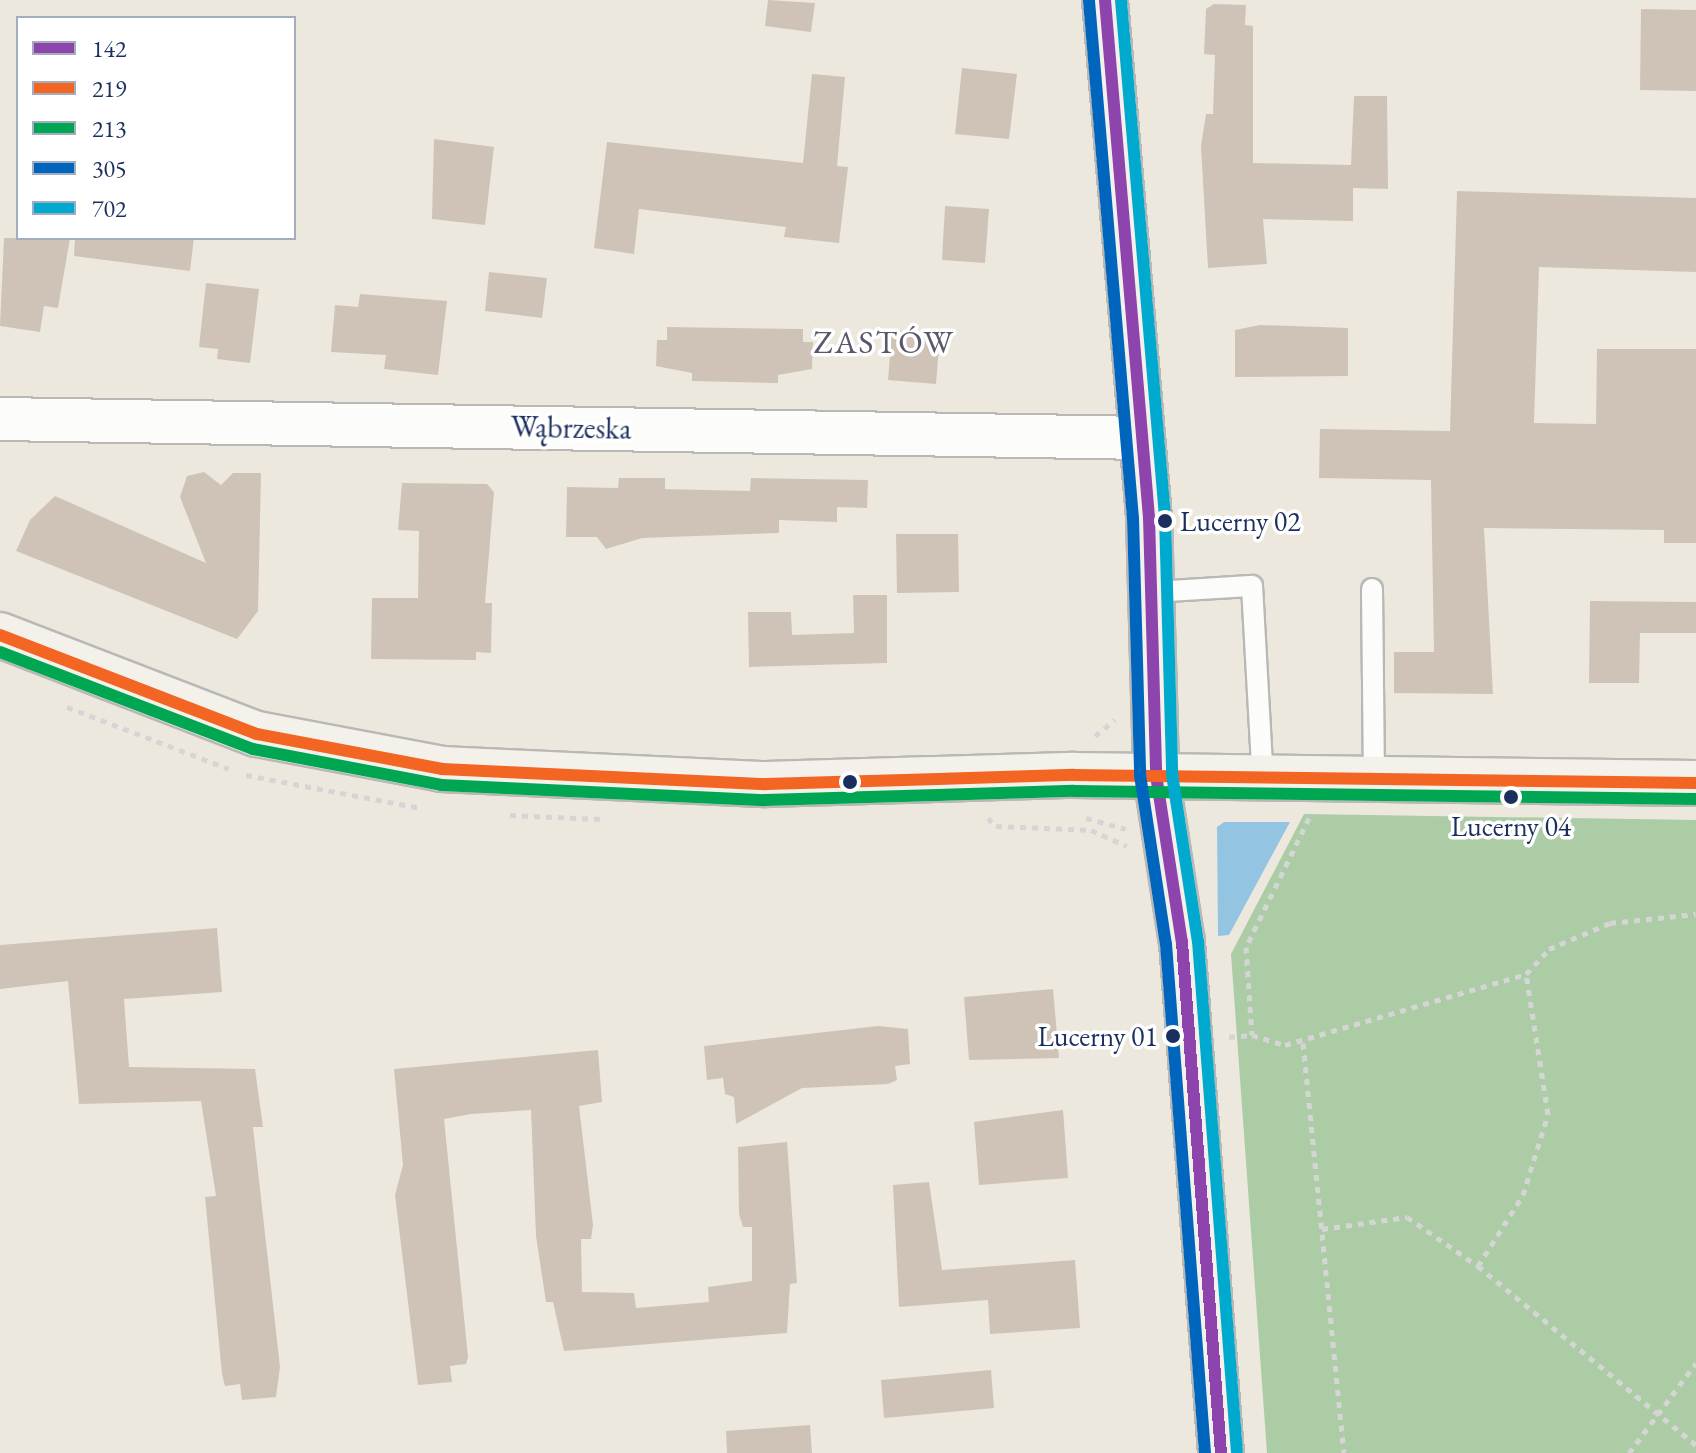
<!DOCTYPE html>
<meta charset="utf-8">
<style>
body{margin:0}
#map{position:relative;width:1696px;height:1453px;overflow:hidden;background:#ede8dd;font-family:"EB Garamond",serif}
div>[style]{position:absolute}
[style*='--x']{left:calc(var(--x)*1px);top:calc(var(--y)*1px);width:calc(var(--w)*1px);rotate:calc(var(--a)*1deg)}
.forest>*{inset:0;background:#accca5}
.water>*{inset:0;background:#93c5e3}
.building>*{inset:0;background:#cfc3b8}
.path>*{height:5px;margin-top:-2.5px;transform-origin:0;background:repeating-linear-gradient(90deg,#d6d5d5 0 6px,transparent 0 12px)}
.roads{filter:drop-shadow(2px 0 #b9b8b5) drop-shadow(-2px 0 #b9b8b5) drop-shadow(0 2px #b9b8b5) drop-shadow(0 -2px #b9b8b5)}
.lane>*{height:20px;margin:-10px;padding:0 10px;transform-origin:10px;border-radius:10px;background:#fcfcfa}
.street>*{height:42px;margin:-21px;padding:0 21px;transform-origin:21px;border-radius:21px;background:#fcfcfa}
.secondary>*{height:44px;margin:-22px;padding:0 22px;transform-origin:22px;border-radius:22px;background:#f4f1eb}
.bus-1>*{height:12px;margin:-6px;padding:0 6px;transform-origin:6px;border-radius:6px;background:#8e44ad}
.bus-2>*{height:12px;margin:-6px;padding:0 6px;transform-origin:6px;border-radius:6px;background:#f26522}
.bus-3>*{height:12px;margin:-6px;padding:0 6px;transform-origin:6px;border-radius:6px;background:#00a651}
.bus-4>*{height:12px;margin:-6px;padding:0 6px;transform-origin:6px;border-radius:6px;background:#0065bd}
.bus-5>*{height:12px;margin:-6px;padding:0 6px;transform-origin:6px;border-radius:6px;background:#00a9ce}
.dots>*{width:22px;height:22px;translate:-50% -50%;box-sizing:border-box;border:4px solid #fff;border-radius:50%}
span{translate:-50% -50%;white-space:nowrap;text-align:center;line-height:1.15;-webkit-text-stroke:7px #fff;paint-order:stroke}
.bus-label{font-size:28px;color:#1b2f5e}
.left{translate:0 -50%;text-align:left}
.right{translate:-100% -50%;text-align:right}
.street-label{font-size:30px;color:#1b2f5e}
.neighbourhood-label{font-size:32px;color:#5b5769;letter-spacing:2px}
.legend{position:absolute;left:16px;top:16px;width:280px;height:224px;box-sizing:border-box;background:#fff;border:2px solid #a4acbf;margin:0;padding:10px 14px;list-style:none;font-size:24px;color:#1b2f5e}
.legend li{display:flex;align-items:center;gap:16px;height:40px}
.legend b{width:40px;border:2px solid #a4acbf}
</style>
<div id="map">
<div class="forest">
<div style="clip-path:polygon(1304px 814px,1696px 820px,1696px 1453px,1267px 1453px,1231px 954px)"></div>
</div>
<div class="water">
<div style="clip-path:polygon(1224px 822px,1290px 822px,1229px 935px,1218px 936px,1217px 827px)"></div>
</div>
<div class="building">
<div style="clip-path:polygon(768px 0,815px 3px,811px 32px,765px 26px)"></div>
<div style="clip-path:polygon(1214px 4px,1246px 5px,1245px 25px,1253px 26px,1253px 163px,1351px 165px,1354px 96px,1387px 96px,1388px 189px,1353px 188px,1353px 221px,1263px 219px,1267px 264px,1208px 268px,1201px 146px,1206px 114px,1213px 114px,1215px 55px,1204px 54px,1206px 9px)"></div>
<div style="clip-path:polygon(1641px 9px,1696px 10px,1696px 91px,1640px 90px)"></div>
<div style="clip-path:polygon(962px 68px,1017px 74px,1009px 139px,955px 134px)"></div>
<div style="clip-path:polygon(812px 74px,845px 77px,837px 166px,848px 167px,839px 243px,784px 237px,786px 227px,639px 209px,634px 254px,594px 248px,607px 142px,803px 163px)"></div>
<div style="clip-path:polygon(434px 139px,494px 147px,485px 225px,432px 219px)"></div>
<div style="clip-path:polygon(1457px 191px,1696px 198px,1696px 272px,1539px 267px,1534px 423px,1596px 424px,1597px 349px,1696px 349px,1696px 543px,1664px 543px,1664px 530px,1484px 528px,1493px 694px,1394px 693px,1394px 652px,1434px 652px,1431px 480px,1319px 478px,1320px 429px,1450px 431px)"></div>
<div style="clip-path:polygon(945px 206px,989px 209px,985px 263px,942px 260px)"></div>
<div style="clip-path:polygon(4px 238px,70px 238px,58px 308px,44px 306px,40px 332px,0 326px)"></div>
<div style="clip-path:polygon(75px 238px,194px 238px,190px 271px,74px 256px)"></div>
<div style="clip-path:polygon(489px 272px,547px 278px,542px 318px,485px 311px)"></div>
<div style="clip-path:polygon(206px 283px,259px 289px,250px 363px,217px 359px,218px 349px,199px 347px)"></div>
<div style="clip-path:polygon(360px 294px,447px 301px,438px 375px,384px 369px,386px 355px,331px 352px,335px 305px,358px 307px)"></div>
<div style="clip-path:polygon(1260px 325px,1348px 328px,1348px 376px,1235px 377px,1235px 330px)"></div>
<div style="clip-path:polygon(667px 327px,803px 329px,803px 342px,813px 342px,812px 369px,778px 375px,778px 383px,692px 381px,692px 373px,656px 366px,657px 340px,667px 340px)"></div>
<div style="clip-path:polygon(892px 330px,940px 334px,936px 384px,888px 380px)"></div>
<div style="clip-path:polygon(204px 472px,221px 485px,233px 473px,261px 473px,258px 611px,237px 639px,16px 551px,30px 520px,55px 496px,206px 563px,180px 497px,187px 476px)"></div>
<div style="clip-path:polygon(619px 478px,665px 478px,665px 489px,750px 491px,751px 478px,868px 480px,867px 508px,837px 507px,837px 522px,779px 520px,779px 533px,642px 538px,606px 549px,597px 537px,566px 537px,567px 487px,618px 488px)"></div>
<div style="clip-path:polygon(402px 483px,487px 484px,494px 492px,485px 603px,492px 603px,491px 653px,476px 652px,476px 660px,371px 659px,372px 598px,418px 598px,419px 531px,398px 530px)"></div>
<div style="clip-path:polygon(896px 534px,958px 534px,959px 592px,897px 593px)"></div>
<div style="clip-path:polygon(853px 595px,887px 595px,887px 663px,749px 667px,748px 612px,791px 612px,792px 635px,854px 633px)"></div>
<div style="clip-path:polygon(1590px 601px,1696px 602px,1696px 633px,1640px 633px,1639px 683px,1589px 683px)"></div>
<div style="clip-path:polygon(217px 928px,222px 992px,124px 999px,129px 1067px,255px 1069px,263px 1127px,253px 1127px,280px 1367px,276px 1397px,242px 1400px,240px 1384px,225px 1386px,222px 1374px,205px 1197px,216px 1196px,201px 1101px,79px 1104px,68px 981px,0 989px,0 945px)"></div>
<div style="clip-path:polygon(1053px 989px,1059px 1058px,969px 1060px,964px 997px)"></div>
<div style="clip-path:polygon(878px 1026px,908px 1029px,910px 1064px,895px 1066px,897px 1080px,888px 1084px,802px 1088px,736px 1124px,734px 1097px,725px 1094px,723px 1078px,707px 1080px,704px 1046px)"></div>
<div style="clip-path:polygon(598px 1050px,602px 1102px,579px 1106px,593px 1225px,591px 1239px,581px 1239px,582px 1292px,634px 1293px,636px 1308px,709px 1302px,708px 1287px,752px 1281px,752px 1227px,743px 1227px,739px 1214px,738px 1147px,787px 1142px,797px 1283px,790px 1284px,787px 1333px,564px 1351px,553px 1302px,546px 1302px,536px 1236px,531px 1110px,471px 1114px,444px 1119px,468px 1357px,466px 1364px,450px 1366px,452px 1382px,418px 1385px,395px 1195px,403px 1165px,394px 1069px)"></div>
<div style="clip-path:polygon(1063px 1110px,1068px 1178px,979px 1185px,974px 1122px)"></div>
<div style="clip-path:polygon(929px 1182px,942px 1270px,1075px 1260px,1080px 1328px,990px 1334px,988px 1300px,899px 1307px,893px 1185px)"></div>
<div style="clip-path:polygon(991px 1370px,994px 1408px,884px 1418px,881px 1380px)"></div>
<div style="clip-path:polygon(810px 1425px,812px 1453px,727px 1453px,726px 1431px)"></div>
</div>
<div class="path">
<div style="--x:67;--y:707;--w:173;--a:20.9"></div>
<div style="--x:1095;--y:736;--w:26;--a:-39"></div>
<div style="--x:246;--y:775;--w:178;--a:10.7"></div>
<div style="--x:510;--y:815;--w:90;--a:2.5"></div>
<div style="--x:988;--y:818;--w:11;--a:45"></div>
<div style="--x:996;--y:826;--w:95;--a:2.4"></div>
<div style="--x:1091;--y:830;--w:39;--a:24"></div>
<div style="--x:1086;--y:818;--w:41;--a:15.4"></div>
<div style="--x:1309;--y:818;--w:144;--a:116"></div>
<div style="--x:1246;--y:947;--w:88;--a:86.1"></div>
<div style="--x:1252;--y:1035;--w:34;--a:17"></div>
<div style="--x:1285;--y:1045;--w:251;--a:-16.4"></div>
<div style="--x:1526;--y:974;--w:34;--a:-47"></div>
<div style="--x:1549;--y:949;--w:66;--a:-23.1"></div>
<div style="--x:1610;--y:923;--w:86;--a:-6"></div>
<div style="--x:1229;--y:1037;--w:23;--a:-5"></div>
<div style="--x:1303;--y:1043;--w:412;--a:84.3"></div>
<div style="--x:1322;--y:1229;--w:86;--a:-8"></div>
<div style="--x:1407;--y:1217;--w:86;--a:34.6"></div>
<div style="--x:1478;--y:1266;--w:84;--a:-57.6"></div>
<div style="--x:1523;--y:1195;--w:85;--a:-72.8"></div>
<div style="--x:1548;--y:1114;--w:142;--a:-98.9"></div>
<div style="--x:1478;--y:1266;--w:282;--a:39.4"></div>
<div style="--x:1629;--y:1453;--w:112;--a:-53.3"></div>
</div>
<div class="roads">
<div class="lane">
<div style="--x:1372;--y:589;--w:191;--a:89.4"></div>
<div style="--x:1153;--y:592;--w:99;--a:-3.5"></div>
<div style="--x:1252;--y:586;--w:194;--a:86.8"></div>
</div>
<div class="street">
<div style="--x:0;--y:419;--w:1141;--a:0.95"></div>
</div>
<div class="secondary">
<div style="--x:1105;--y:0;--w:519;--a:85.14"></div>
<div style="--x:1149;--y:517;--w:258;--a:88.4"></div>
<div style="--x:1156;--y:775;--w:169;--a:81.2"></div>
<div style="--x:1182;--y:942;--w:512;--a:85.64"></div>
<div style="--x:0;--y:635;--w:275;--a:21.1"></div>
<div style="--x:257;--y:734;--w:188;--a:10.7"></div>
<div style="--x:442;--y:769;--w:324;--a:2.7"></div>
<div style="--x:766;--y:784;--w:308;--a:-1.7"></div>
<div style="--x:1074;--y:775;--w:622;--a:0.74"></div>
</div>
</div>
<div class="bus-1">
<div style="--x:1105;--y:0;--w:519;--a:85.14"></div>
<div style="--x:1149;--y:517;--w:258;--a:88.4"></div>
<div style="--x:1156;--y:775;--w:169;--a:81.2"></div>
<div style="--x:1182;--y:942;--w:512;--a:85.64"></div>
</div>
<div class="bus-2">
<div style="--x:0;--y:635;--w:275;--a:21.1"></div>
<div style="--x:257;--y:734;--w:188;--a:10.7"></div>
<div style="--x:442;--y:769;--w:324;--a:2.7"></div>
<div style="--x:766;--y:784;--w:308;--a:-1.7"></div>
<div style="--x:1074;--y:775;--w:622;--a:0.74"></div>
</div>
<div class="bus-3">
<div style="--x:0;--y:652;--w:271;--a:21"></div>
<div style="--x:253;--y:749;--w:191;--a:10.8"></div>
<div style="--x:441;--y:785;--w:324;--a:2.7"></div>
<div style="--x:765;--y:800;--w:309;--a:-1.7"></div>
<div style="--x:1074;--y:791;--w:622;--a:0.74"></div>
</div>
<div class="bus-4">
<div style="--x:1089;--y:1;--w:519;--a:85.14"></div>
<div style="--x:1133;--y:518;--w:257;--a:88.4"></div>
<div style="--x:1140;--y:775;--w:171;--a:81.3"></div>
<div style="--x:1166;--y:944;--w:510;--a:85.62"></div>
</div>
<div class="bus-5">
<div style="--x:1121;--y:0;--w:518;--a:85.13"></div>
<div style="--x:1165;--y:516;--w:258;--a:88.4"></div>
<div style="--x:1172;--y:774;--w:169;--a:81.2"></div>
<div style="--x:1198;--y:941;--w:512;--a:85.64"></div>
</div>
<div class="dots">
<div style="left:1165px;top:521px;background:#1b2f5e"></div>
<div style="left:850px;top:782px;background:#1b2f5e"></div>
<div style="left:1511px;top:797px;background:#1b2f5e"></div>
<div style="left:1173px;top:1036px;background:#1b2f5e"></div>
</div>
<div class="bus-label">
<span class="left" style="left:1180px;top:521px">Lucerny 02</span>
<span style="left:1511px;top:826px">Lucerny 04</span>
<span class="right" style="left:1158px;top:1036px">Lucerny 01</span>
</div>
<div class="street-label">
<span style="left:571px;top:428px;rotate:1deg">Wąbrzeska</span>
</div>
<div class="neighbourhood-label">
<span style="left:884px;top:342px">ZASTÓW</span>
</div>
<ul class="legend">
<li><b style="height:10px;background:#8e44ad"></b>142</li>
<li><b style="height:10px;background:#f26522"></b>219</li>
<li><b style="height:10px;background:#00a651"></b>213</li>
<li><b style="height:10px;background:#0065bd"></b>305</li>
<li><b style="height:10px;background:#00a9ce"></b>702</li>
</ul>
</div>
